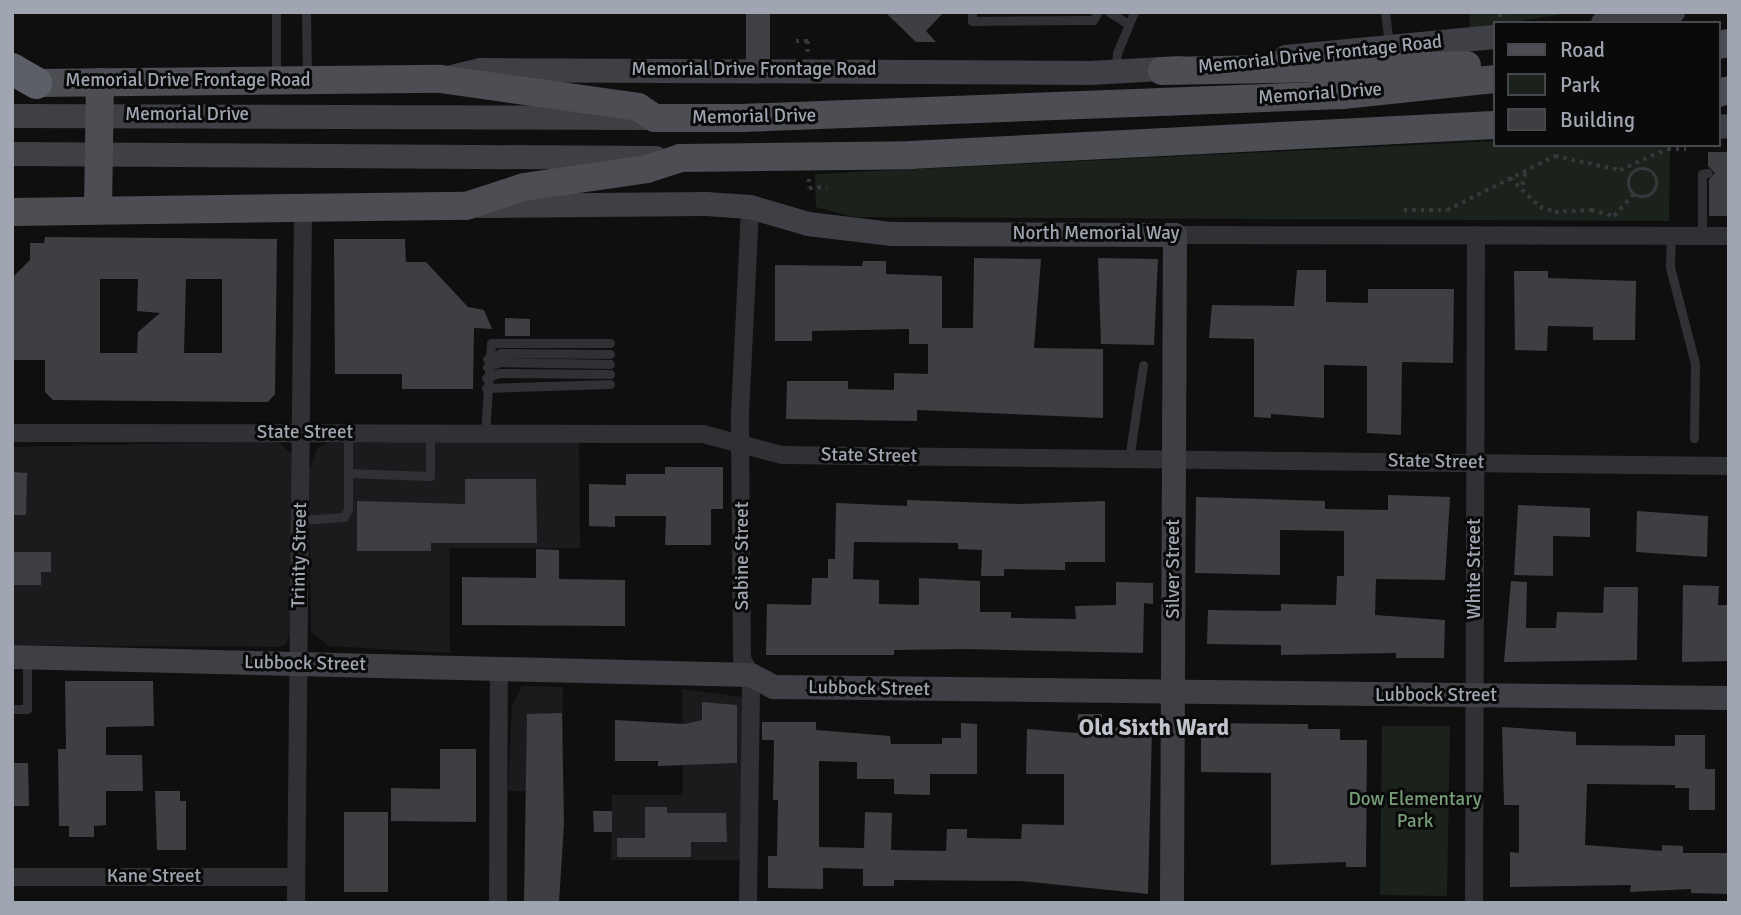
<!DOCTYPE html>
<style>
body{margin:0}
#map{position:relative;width:1741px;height:915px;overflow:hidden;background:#0f0f10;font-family:Signika,sans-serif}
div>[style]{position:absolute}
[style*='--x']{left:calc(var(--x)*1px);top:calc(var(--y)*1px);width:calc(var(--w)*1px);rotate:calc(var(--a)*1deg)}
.built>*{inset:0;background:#1b1b1d}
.green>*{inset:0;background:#1b221c}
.building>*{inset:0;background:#3e3f43}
.path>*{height:3.5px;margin-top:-1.75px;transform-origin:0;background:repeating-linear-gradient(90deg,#36383c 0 3.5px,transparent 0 8.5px)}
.path>.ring{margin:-1.75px;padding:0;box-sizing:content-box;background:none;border:3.5px solid #36383c;border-radius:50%}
.lane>*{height:9px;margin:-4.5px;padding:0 4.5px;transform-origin:4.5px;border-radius:4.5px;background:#303135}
.street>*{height:18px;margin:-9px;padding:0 9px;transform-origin:9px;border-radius:9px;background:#303135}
.secondary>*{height:24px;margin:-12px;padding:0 12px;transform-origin:12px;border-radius:12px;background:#3e4045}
.primary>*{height:28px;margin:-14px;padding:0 14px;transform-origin:14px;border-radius:14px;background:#4c4e54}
.highway>*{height:32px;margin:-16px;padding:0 16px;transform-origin:16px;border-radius:16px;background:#5c5f66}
span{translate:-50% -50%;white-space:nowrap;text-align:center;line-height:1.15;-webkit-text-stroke:6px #0a0a0b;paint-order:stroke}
.street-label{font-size:19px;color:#a0a6b1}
.park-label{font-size:19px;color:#779c78}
.quarter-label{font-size:23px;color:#c1c4cd;font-weight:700}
.frame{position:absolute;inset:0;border:14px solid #a0a6b1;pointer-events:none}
.legend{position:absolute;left:1493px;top:21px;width:228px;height:126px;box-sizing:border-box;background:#0a0a0b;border:2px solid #46484d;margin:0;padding:9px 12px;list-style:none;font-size:21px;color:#a0a6b1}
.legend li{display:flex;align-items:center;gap:14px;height:35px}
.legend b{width:35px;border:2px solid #46484d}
</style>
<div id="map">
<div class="built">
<div style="clip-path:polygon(579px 440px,580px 548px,449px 548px,450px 653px,329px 646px,311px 632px,309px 472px,317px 449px,327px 443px)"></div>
<div style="clip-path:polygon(277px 441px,295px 457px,292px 625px,286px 644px,279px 647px,12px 645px,12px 447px)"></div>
<div style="clip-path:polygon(522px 686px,563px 687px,562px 792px,508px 791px,512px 706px)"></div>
<div style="clip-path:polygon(682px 689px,742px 697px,741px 860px,611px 860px,612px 795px,683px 795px)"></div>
</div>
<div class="green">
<div style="clip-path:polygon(1469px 12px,1575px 12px,1470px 29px)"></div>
<div style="clip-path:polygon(1494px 141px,1494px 145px,1670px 145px,1669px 221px,854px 217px,816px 207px,815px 174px)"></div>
<div style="clip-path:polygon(1382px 726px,1450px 726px,1447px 896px,1380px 895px)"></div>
</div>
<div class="building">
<div style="clip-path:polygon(885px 12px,944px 12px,926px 31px,936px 42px,916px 42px)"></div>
<div style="clip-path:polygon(1708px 152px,1729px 152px,1729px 216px,1709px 216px,1709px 180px,1715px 173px,1708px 166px)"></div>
<div style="clip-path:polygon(evenodd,45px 237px,277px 239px,275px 394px,268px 402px,53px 400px,45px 392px,45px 360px,12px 360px,12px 278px,30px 260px,30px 243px,44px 243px,45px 237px,100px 279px,138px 279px,137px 311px,160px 313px,138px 332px,137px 353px,100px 353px,100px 279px,45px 237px,186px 279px,222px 279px,222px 353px,184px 353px,186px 279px)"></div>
<div style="clip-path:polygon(334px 239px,405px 239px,406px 262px,426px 262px,468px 307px,484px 310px,492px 329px,474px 328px,473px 389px,402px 389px,402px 374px,335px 374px)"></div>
<div style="clip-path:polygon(974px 258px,1041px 259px,1034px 348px,1103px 349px,1103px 418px,917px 410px,917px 421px,786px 419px,787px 381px,848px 381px,848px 389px,894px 390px,894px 373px,928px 374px,928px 344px,909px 344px,909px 329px,812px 331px,812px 341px,775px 341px,775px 265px,862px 266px,863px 261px,886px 261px,886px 274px,942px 276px,942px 328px,973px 328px)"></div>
<div style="clip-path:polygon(1098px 258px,1158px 259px,1154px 345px,1101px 344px)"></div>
<div style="clip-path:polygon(1297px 270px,1326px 270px,1326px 302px,1368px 303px,1368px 289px,1454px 289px,1453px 363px,1402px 362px,1401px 435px,1367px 433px,1367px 366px,1324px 365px,1324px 418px,1271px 414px,1271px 418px,1254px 417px,1254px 339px,1209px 338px,1212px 305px,1294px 306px)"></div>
<div style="clip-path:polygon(1514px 271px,1548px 271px,1548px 278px,1636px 281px,1635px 340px,1593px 340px,1593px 327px,1548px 326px,1547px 351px,1515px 350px)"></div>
<div style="clip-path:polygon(505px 318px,530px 319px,530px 336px,505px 336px)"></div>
<div style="clip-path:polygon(665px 467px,723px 467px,723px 509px,711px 509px,711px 545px,665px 545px,666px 516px,615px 516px,615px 527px,589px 526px,589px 484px,626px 485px,626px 474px,665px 474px)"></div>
<div style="clip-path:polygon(12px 472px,27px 473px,26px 515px,12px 515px)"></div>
<div style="clip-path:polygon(465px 479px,536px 479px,537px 543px,431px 543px,431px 551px,357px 551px,357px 501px,465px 504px)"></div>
<div style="clip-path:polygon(1388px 495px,1450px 497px,1445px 580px,1376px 579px,1375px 615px,1445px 620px,1444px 658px,1396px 658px,1396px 653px,1281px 655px,1281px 645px,1207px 644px,1208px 610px,1281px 611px,1281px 604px,1336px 605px,1337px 576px,1344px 576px,1344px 531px,1280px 530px,1280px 575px,1195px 573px,1196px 497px,1325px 501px,1325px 509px,1388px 510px)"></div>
<div style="clip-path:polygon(907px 500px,1020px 504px,1105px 501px,1105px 562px,1065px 562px,1065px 570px,1004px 569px,1004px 576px,981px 576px,982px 550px,958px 549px,958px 543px,854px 542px,853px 579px,879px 580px,879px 604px,919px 605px,919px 578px,980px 581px,980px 612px,1011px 612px,1011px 618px,1076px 619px,1075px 606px,1116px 605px,1116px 582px,1153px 583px,1153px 604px,1144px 603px,1143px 653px,963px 649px,894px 650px,894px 655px,766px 655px,767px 604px,811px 605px,812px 578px,828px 578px,828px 559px,835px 559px,836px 503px,907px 506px)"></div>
<div style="clip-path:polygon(1518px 505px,1590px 508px,1590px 537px,1553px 536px,1553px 576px,1514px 575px)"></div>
<div style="clip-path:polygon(1637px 511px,1708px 516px,1707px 557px,1636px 552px)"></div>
<div style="clip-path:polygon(536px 549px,559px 550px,559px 579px,625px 580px,625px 626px,462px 625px,462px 577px,536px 578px)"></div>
<div style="clip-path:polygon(12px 552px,51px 552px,51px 572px,41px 572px,41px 585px,12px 585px)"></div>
<div style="clip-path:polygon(1511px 581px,1527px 582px,1526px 628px,1556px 628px,1557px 612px,1603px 613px,1604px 587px,1638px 587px,1637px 660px,1504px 662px)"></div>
<div style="clip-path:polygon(1683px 585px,1719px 586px,1718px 605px,1729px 605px,1729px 661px,1682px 662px)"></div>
<div style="clip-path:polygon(65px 681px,153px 681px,154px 726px,106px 727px,106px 755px,142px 755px,143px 791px,106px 791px,106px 825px,94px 826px,94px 837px,69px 837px,69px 826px,59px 826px,58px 749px,66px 749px)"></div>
<div style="clip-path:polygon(702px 702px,737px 705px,737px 763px,658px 766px,658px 761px,615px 761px,615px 720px,685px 724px,702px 720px)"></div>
<div style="clip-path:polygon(562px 713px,564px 824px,559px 903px,524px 903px,527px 714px)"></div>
<div style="clip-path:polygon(1078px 714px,1102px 714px,1102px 727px,1152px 728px,1148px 894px,1021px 881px,894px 880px,894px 886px,863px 886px,863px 869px,823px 868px,823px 889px,768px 888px,768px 856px,777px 856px,778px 800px,773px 800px,774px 740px,762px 740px,762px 722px,816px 722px,816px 730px,890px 736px,891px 744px,942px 744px,942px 738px,961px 738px,961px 723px,977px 724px,977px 774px,930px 774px,930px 795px,894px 794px,894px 779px,857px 779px,857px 762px,819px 761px,819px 847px,864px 848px,865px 812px,892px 813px,891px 850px,946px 851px,947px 829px,967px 829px,967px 838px,1021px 839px,1022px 824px,1064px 825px,1064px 774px,1026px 774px,1027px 729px,1077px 733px)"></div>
<div style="clip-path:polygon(1201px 723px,1308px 724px,1308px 729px,1340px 729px,1340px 740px,1367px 740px,1366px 867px,1346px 867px,1346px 862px,1271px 865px,1271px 773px,1201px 772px)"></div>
<div style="clip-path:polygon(1502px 727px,1576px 732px,1576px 745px,1675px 746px,1675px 735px,1705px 735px,1705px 769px,1715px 769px,1715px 810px,1689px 810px,1689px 788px,1675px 788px,1675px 785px,1587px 784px,1585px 845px,1662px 851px,1662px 845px,1683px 846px,1683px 853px,1729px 853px,1729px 894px,1691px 893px,1691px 889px,1630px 892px,1631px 885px,1510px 887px,1510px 852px,1519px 853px,1519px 805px,1504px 805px)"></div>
<div style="clip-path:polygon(440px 749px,476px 749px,476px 822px,391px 821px,391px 788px,440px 789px)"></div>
<div style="clip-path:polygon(12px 763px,28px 763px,29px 806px,12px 806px)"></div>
<div style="clip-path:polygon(155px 791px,180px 791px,180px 801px,186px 801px,186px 850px,157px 850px)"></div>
<div style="clip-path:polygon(645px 807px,667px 807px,667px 813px,726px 813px,727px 842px,691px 842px,691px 857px,617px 857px,617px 838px,645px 838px)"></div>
<div style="clip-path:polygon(593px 811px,612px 811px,612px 832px,594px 832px)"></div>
<div style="clip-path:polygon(344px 812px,388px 812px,388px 892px,344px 892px)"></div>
</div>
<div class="path">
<div style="--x:1498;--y:16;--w:11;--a:-22"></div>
<div style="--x:796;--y:41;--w:12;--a:0"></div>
<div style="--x:808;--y:41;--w:11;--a:90"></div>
<div class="ring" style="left:1629px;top:169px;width:24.5px;height:24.5px"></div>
<div style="--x:1510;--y:178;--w:42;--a:44"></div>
<div style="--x:1540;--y:207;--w:16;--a:18"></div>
<div style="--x:1555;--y:212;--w:36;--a:-3"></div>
<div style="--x:1591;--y:210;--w:24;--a:15"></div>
<div style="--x:1614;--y:216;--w:30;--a:-48"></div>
<div style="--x:809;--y:179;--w:9;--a:90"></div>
<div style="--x:809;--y:188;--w:18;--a:-3"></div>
<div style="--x:1522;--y:185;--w:16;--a:-75"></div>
<div style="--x:1404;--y:210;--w:43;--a:0"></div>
<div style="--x:1447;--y:210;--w:121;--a:-26.6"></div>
<div style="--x:1555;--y:156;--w:66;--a:12.2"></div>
<div style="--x:1620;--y:170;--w:51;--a:-24.1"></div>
<div style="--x:1667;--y:149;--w:19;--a:0"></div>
</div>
<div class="lane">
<div style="--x:276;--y:12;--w:65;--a:90"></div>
<div style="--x:306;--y:12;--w:63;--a:89.1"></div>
<div style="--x:972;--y:12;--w:9;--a:90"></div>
<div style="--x:972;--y:21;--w:121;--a:-0.5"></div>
<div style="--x:1093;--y:20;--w:9;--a:-58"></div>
<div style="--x:1109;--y:12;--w:22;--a:32"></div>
<div style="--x:1385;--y:12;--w:33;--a:83"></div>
<div style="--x:1116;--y:70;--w:17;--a:-87"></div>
<div style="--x:1117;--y:53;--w:44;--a:-67.5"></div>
<div style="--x:1671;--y:235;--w:32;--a:92"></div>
<div style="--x:1670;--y:267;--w:100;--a:75.5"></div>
<div style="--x:1695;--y:364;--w:74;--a:90.8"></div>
<div style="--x:1702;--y:235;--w:61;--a:-90"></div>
<div style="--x:1702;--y:174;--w:6;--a:-9"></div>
<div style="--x:487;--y:359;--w:15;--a:-23"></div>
<div style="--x:501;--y:353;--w:109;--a:0.5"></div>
<div style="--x:487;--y:367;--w:15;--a:-20"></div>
<div style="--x:501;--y:362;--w:109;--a:1.1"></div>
<div style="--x:486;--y:378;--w:14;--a:-21"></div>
<div style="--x:499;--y:373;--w:111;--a:0.5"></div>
<div style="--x:486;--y:388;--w:124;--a:-1.8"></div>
<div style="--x:348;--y:433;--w:40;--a:90"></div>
<div style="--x:348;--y:473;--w:82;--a:2.1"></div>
<div style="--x:430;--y:476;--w:43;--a:-90"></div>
<div style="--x:485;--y:433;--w:90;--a:-86.2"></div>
<div style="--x:491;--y:343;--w:119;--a:0"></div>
<div style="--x:1129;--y:459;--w:95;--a:-81.5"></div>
<div style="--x:300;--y:520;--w:44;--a:-3.9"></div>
<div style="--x:344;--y:517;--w:9;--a:-63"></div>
<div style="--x:348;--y:509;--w:36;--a:-90"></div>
<div style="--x:12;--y:709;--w:15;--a:0"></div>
<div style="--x:27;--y:709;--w:50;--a:-90"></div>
</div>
<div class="street">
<div style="--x:1175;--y:235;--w:554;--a:0.1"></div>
<div style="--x:12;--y:433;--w:691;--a:0.08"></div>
<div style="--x:703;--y:434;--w:82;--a:14.9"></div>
<div style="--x:782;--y:455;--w:947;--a:0.67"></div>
<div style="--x:12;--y:877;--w:284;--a:0"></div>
<div style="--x:296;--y:903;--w:695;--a:-89.42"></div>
<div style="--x:498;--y:903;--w:234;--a:-89.8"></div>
<div style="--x:748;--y:903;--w:228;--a:-89.2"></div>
<div style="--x:751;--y:675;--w:18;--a:-119"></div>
<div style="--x:742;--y:659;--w:245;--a:-90.5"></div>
<div style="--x:740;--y:414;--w:207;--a:-87.2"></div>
<div style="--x:1474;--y:903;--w:668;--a:-89.83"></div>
</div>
<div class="secondary">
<div style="--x:758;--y:12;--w:59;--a:90"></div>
<div style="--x:1603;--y:23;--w:71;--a:-8.9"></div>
<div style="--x:1286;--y:57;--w:209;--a:-5.5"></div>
<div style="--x:448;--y:78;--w:34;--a:-14"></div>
<div style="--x:481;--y:70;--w:609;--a:0.28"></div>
<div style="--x:1090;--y:73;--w:90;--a:-3.2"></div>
<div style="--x:12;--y:116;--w:633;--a:0.18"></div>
<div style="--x:1718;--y:127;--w:11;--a:-5"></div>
<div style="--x:12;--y:154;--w:644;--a:0.36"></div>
<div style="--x:479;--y:206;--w:227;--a:-0.5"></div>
<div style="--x:706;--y:204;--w:44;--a:3.9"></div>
<div style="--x:750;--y:207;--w:60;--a:16.3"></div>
<div style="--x:808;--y:224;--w:85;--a:6.8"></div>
<div style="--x:892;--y:234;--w:283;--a:0.2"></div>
<div style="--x:1175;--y:235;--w:668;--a:90.26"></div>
<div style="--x:12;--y:657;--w:739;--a:1.4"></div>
<div style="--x:751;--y:675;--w:26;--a:28"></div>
<div style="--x:774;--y:687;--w:955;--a:0.66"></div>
</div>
<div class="primary">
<div style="--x:1718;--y:45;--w:11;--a:-10"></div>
<div style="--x:1162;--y:71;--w:305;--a:-1.1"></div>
<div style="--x:36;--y:83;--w:404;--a:-0.6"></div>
<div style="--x:440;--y:79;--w:200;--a:8"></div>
<div style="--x:638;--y:107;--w:20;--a:33"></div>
<div style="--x:655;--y:118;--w:86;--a:0"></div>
<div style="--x:741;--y:118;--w:602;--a:-2.19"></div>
<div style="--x:1343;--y:95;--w:152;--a:-6"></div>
<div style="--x:1718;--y:93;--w:11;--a:-15"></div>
<div style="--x:98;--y:209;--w:127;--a:-89.1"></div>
<div style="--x:12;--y:212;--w:454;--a:-0.8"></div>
<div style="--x:466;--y:206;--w:61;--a:-18.1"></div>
<div style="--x:524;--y:187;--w:124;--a:-8.3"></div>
<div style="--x:647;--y:169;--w:35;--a:-18"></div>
<div style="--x:680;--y:158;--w:230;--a:-0.7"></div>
<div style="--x:910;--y:155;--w:585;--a:-2.94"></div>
</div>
<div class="highway">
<div style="--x:12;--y:69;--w:28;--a:30"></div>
</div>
<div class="street-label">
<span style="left:1320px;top:55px;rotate:-6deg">Memorial Drive Frontage Road</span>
<span style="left:754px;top:70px">Memorial Drive Frontage Road</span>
<span style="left:188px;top:81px">Memorial Drive Frontage Road</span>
<span style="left:1320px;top:94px;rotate:-4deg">Memorial Drive</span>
<span style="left:187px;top:115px">Memorial Drive</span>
<span style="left:754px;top:117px;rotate:-1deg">Memorial Drive</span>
<span style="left:1096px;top:234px">North Memorial Way</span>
<span style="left:305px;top:433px">State Street</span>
<span style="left:869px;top:456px;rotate:1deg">State Street</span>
<span style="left:1436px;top:462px;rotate:1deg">State Street</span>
<span style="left:300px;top:555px;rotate:-89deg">Trinity Street</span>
<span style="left:743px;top:556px;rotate:-90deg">Sabine Street</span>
<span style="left:1174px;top:569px;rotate:-90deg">Silver Street</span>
<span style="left:1475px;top:569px;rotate:-90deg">White Street</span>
<span style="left:305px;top:664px;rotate:1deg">Lubbock Street</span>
<span style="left:869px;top:689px;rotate:1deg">Lubbock Street</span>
<span style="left:1436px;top:696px">Lubbock Street</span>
<span style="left:154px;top:877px">Kane Street</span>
</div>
<div class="park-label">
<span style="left:1415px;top:811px">Dow Elementary<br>Park</span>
</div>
<div class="quarter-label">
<span style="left:1154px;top:728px">Old Sixth Ward</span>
</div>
<div class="frame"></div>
<ul class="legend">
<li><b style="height:9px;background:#4c4e54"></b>Road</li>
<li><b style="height:19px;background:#1b221c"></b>Park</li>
<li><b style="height:19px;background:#3e3f43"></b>Building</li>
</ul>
</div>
